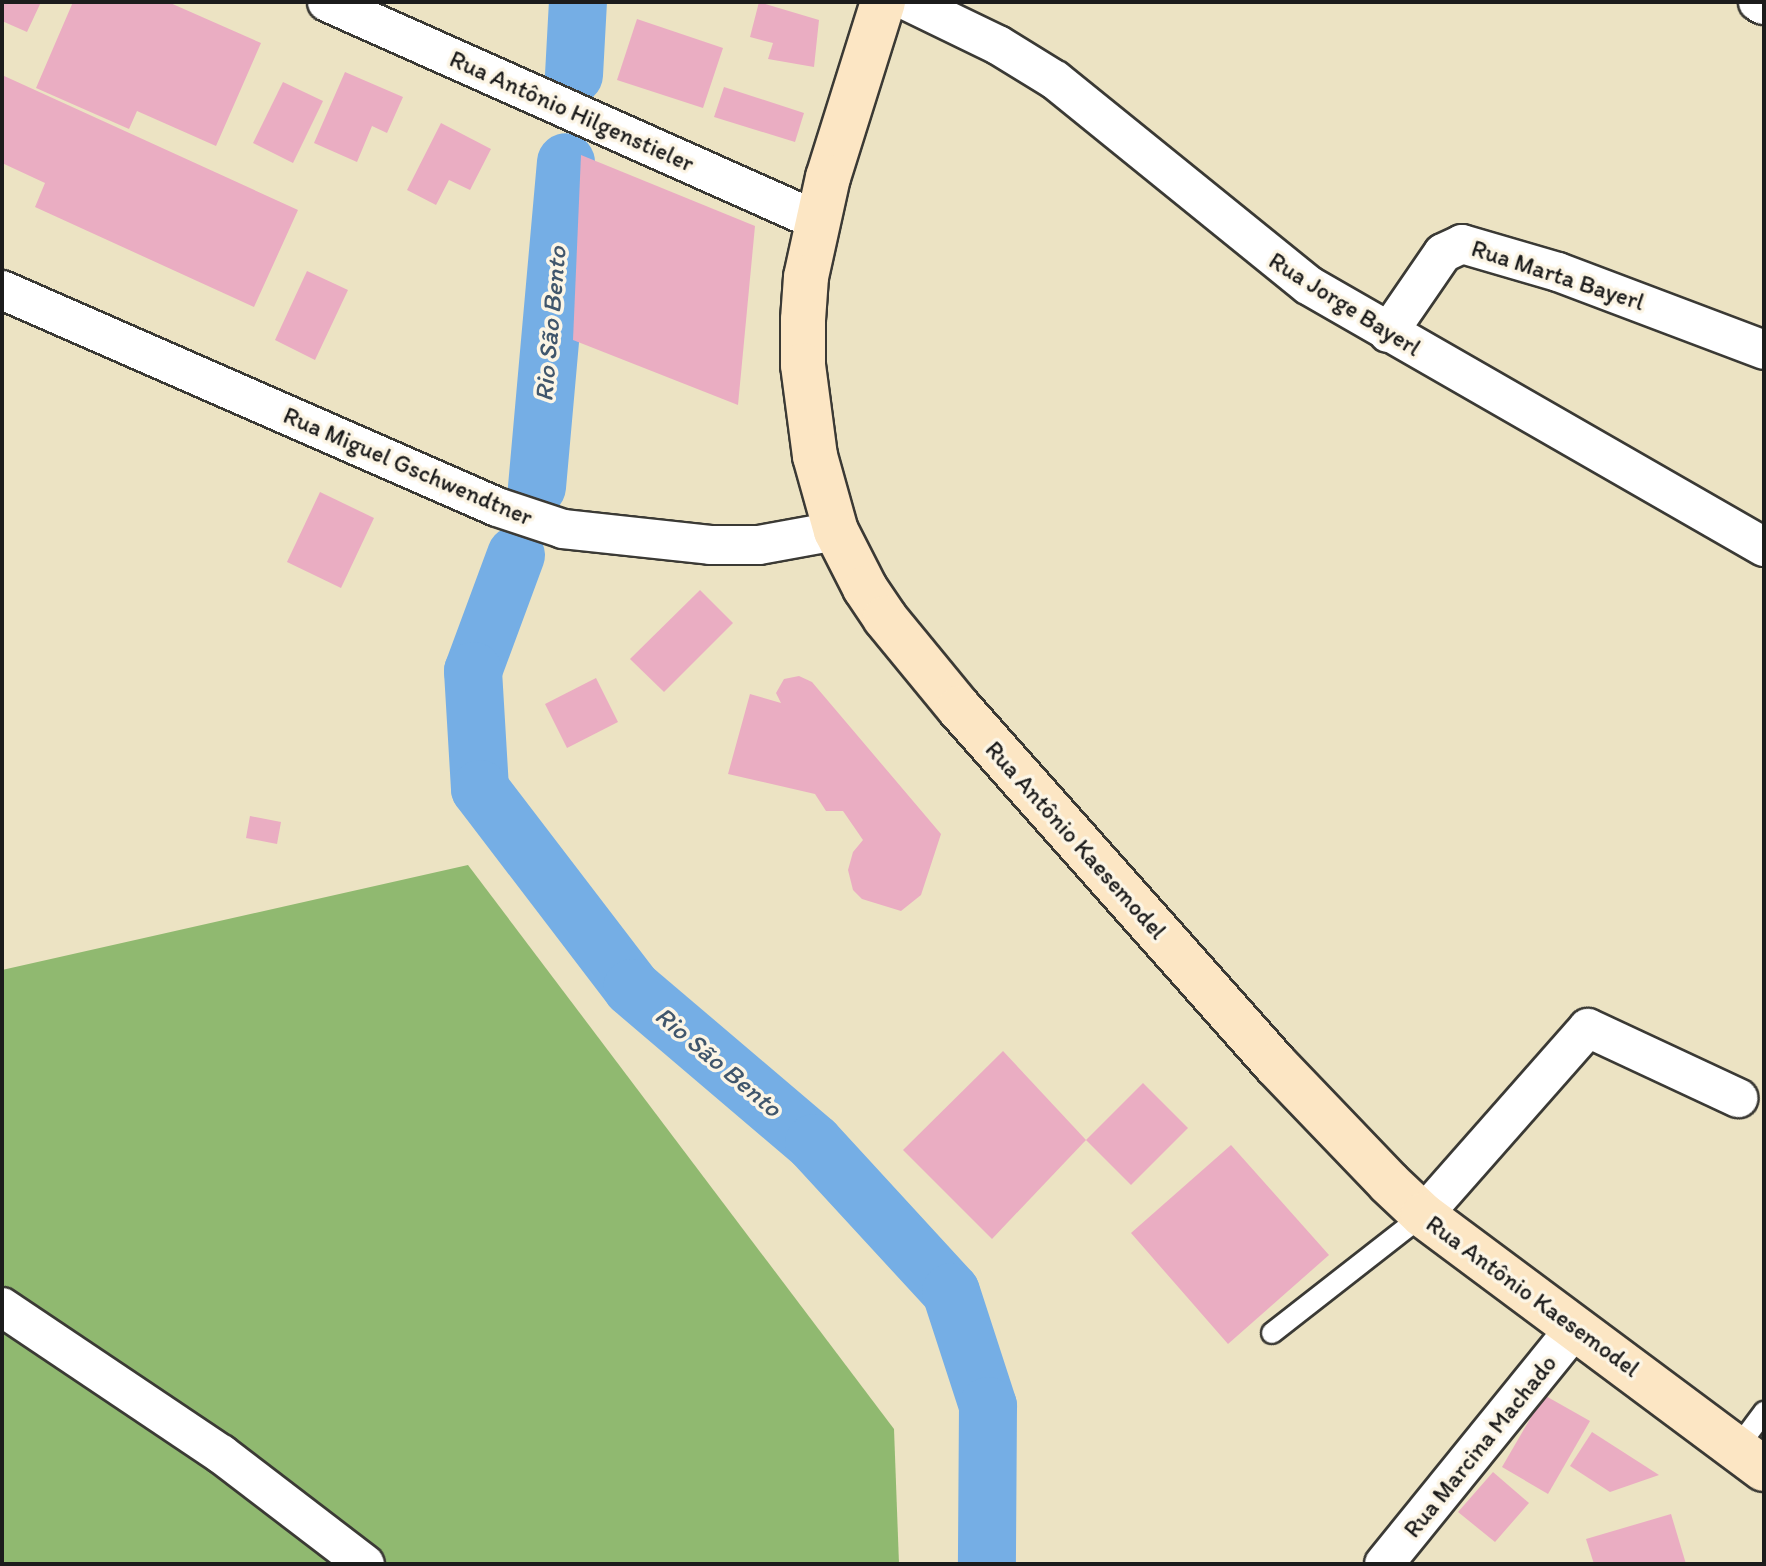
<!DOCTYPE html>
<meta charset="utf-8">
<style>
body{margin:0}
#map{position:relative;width:1766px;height:1566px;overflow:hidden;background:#ece3c3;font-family:Itim,sans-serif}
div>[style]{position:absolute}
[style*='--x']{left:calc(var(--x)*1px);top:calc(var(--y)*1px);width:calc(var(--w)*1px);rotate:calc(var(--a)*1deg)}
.forest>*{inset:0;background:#90b970}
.river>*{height:58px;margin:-29px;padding:0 29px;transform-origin:29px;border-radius:29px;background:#75aee5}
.building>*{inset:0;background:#eaadc2}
.roads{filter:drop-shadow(2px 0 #3b3a35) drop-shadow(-2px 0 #3b3a35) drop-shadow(0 2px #3b3a35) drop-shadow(0 -2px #3b3a35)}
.lane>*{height:20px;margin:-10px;padding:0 10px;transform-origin:10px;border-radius:10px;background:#fff}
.street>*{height:38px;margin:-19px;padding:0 19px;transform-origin:19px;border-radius:19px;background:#fff}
.secondary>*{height:44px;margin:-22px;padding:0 22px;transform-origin:22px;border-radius:22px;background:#fce6c4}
span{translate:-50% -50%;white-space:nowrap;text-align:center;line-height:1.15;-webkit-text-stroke:7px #fcf5e5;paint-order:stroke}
.street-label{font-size:24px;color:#1c1c1c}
.water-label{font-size:26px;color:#40566c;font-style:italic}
.frame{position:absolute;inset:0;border:4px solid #1c1c1c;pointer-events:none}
</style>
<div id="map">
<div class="forest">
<div style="clip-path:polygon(468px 865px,894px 1429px,899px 1564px,2px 1564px,2px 970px)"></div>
</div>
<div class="river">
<div style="--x:574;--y:75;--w:73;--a:-86.9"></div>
<div style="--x:537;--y:487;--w:326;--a:-84.9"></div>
<div style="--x:516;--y:555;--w:124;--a:110.3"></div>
<div style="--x:473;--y:671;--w:118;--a:86.6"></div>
<div style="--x:480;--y:789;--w:250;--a:52.6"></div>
<div style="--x:632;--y:988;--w:239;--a:40.4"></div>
<div style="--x:814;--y:1143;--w:202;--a:47.4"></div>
<div style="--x:951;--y:1292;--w:120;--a:72"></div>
<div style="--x:988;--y:1406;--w:158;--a:90.4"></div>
</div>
<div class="building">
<div style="clip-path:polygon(2px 2px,41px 2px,27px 32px,2px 21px)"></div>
<div style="clip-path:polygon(73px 2px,168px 2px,261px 43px,216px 146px,137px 111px,129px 129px,36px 88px)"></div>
<div style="clip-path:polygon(759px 2px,819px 20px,814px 67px,768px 59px,773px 43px,750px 37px)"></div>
<div style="clip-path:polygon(637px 19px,723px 48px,703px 108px,617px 80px)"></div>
<div style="clip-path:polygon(345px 72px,403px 97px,387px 133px,372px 126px,357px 162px,314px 143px)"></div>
<div style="clip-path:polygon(2px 75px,298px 210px,254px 307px,35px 207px,45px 183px,2px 163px)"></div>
<div style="clip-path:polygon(283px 82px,323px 101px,293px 163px,253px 143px)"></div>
<div style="clip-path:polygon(724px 87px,804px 113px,795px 142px,714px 117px)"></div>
<div style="clip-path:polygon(441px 123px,491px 149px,470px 190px,449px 180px,436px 205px,407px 190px)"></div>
<div style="clip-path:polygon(581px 155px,755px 226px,738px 405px,573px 340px)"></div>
<div style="clip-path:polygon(307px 271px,348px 290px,315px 360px,275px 340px)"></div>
<div style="clip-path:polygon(320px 492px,374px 518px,341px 588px,287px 562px)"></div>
<div style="clip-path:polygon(700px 590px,733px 623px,664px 692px,630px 659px)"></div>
<div style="clip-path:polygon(799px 676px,812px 682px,941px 834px,921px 895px,901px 911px,862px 899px,853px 890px,848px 870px,853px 852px,863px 840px,843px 811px,826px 811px,815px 794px,728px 774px,750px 694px,781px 703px,776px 693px,784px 679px)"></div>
<div style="clip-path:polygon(596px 678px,618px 722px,567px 748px,545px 704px)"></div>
<div style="clip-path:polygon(250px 816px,281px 822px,277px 844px,246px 838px)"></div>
<div style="clip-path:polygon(1003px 1051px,1086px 1140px,992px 1239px,903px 1150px)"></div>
<div style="clip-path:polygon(1143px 1083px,1188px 1128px,1131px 1185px,1086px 1140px)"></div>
<div style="clip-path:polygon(1231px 1145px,1329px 1255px,1228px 1344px,1131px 1233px)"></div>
<div style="clip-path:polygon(1544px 1395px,1590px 1421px,1548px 1494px,1502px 1467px)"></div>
<div style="clip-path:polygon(1592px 1432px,1659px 1475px,1610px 1492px,1570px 1466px)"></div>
<div style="clip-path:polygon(1493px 1472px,1529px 1503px,1495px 1542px,1458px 1512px)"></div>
<div style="clip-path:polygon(1671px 1514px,1686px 1564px,1594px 1564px,1586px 1539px)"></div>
</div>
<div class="roads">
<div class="lane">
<div style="--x:1272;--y:1333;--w:192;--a:-38"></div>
<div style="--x:1738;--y:1447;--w:44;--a:-53.4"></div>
</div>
<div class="street">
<div style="--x:327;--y:2;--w:538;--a:24.04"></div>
<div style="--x:909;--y:2;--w:99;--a:25.8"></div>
<div style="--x:998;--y:45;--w:67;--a:31.6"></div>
<div style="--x:1055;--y:80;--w:326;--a:39"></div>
<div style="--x:1308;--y:285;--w:526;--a:29.88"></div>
<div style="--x:1758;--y:2;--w:7;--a:27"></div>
<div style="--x:2;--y:290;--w:540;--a:23.67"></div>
<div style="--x:497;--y:507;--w:70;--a:18.4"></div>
<div style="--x:563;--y:529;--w:148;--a:6.2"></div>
<div style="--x:710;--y:545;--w:49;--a:0"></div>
<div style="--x:759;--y:545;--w:78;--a:-10.3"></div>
<div style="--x:1388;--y:333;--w:97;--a:-55.5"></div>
<div style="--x:1443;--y:253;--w:21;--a:-25"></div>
<div style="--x:1462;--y:244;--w:100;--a:16.3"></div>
<div style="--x:1558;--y:272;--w:220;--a:20.7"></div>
<div style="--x:1423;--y:1215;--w:249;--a:-48.6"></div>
<div style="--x:1588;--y:1028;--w:166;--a:25"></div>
<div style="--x:2;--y:1307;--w:264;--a:33.9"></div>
<div style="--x:221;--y:1454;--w:181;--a:37.4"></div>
<div style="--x:1384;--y:1564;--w:305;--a:-51"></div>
</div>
<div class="secondary">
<div style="--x:883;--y:2;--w:183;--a:107.4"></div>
<div style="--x:828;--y:177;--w:102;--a:102.4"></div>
<div style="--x:806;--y:277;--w:43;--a:94"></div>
<div style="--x:803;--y:320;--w:45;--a:90"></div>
<div style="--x:803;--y:365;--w:92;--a:82.5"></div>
<div style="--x:815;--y:456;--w:78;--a:74.4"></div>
<div style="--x:836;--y:531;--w:64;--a:63"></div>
<div style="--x:865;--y:588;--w:36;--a:56"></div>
<div style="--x:885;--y:618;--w:117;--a:50.6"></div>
<div style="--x:959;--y:708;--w:477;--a:48.4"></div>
<div style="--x:1276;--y:1065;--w:163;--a:46.2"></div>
<div style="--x:1389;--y:1183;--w:47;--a:43.3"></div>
<div style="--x:1423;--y:1215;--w:425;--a:36.7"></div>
</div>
</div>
<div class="street-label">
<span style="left:572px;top:111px;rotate:24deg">Rua Antônio Hilgenstieler</span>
<span style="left:1558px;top:275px;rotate:18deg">Rua Marta Bayerl</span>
<span style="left:1345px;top:304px;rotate:32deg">Rua Jorge Bayerl</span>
<span style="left:408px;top:466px;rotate:23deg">Rua Miguel Gschwendtner</span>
<span style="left:1076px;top:840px;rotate:48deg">Rua Antônio Kaesemodel</span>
<span style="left:1533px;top:1296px;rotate:36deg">Rua Antônio Kaesemodel</span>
<span style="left:1480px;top:1446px;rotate:-51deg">Rua Marcina Machado</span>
</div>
<div class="water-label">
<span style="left:551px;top:324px;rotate:-85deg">Rio São Bento</span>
<span style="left:718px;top:1062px;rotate:40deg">Rio São Bento</span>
</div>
<div class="frame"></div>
</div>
